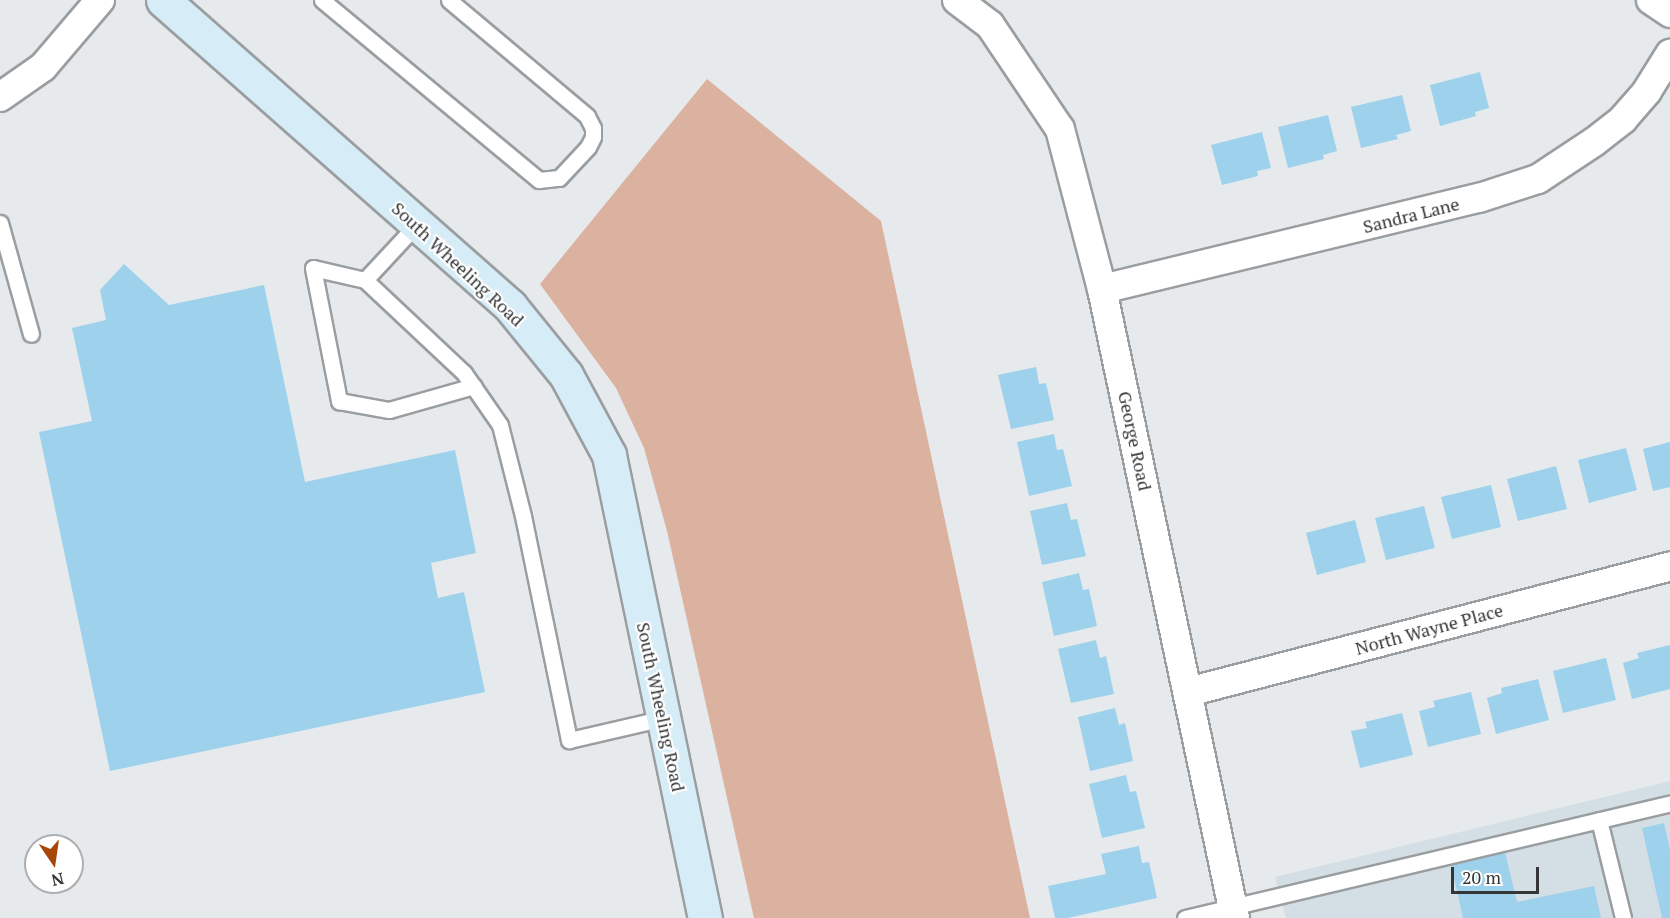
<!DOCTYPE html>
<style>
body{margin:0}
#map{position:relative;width:1670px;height:918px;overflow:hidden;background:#e6eaed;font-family:"PT Serif",serif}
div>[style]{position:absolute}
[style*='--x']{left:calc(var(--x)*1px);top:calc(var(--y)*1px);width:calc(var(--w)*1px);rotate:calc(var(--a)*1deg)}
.built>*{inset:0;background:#d3dfe5}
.green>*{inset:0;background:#dbb19f}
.building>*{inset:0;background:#9dd1ec}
.roads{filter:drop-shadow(2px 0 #9a9ea0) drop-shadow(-2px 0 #9a9ea0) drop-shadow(0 2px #9a9ea0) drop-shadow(0 -2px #9a9ea0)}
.lane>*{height:15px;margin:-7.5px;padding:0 7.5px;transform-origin:7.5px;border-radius:7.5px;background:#fff}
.street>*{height:28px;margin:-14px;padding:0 14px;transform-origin:14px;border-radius:14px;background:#fff}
.secondary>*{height:33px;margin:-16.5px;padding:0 16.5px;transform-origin:16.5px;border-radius:16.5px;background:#d6ecf7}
span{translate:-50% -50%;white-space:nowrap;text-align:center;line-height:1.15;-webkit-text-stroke:4.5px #fff;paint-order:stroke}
.street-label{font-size:18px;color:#333536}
.north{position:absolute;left:24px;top:834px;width:60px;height:60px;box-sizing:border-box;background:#fff;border:2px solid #adaeaf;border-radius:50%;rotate:167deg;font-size:16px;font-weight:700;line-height:24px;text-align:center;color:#333536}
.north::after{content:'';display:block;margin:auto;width:21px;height:27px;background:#a84509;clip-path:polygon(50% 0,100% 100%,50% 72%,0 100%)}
.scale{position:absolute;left:1451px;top:867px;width:88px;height:27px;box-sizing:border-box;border:3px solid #333536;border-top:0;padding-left:8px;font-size:18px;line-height:21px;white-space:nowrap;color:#333536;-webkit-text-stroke:4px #fff;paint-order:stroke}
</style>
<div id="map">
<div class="built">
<div style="clip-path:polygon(1670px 781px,1670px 918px,1286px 918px,1275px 877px)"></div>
</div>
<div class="green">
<div style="clip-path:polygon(707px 79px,881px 221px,1030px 918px,754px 918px,667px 531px,644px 448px,616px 388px,540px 284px)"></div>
</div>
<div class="building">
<div style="clip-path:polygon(1480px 72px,1489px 108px,1475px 112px,1476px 116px,1440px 126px,1430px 85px)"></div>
<div style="clip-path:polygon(1402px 95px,1411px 131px,1396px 135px,1398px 139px,1361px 148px,1351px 107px)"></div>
<div style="clip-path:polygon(1328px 115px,1337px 151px,1323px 155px,1324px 159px,1288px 168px,1278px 127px)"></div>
<div style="clip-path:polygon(1262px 132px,1271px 168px,1257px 171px,1258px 176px,1222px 185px,1211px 145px)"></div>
<div style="clip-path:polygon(124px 264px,169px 305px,264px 285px,305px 482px,455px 450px,476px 553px,431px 563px,438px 598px,464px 592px,485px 692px,110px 771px,39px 432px,92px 421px,72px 328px,106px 320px,100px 290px)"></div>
<div style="clip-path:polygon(1036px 367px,1039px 384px,1046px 383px,1054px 420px,1011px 429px,998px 375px)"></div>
<div style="clip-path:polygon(1054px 434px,1057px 450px,1063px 449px,1072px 486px,1029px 496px,1017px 442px)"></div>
<div style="clip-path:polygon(1670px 442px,1670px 487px,1653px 491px,1643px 449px)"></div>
<div style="clip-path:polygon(1626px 448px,1637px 490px,1589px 503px,1578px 460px)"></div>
<div style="clip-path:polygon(1556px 466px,1567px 509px,1518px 521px,1507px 479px)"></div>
<div style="clip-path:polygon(1491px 485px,1501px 527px,1452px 539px,1441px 497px)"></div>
<div style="clip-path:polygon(1067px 503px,1071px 520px,1077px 519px,1086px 556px,1042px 565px,1030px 511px)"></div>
<div style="clip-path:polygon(1424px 506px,1435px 548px,1386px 560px,1375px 518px)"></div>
<div style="clip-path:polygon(1355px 520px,1366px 562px,1317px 575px,1306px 533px)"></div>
<div style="clip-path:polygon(1079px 573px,1083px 590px,1089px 589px,1097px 626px,1054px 636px,1042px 582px)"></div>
<div style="clip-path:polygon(1096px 640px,1100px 658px,1106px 656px,1114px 694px,1071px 703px,1058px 649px)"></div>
<div style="clip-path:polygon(1670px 645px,1670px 689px,1632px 699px,1623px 663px,1639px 658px,1637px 653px)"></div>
<div style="clip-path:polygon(1606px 658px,1616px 700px,1563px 713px,1553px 671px)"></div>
<div style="clip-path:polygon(1538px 679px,1549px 720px,1496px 734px,1487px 698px,1502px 693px,1501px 688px)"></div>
<div style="clip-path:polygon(1471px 692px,1481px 734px,1428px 747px,1419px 711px,1435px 707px,1433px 701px)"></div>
<div style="clip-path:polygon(1115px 708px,1119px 725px,1125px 723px,1133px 761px,1090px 771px,1078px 717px)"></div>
<div style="clip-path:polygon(1402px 713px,1413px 755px,1360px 768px,1351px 731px,1367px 728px,1365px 722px)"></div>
<div style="clip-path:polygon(1126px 775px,1130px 792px,1136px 791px,1145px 828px,1102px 838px,1089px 784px)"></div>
<div style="clip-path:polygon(1664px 823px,1670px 850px,1670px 918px,1662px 918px,1642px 828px)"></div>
<div style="clip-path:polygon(1139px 846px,1142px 863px,1149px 862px,1157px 898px,1068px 918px,1055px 918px,1048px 886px,1106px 874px,1101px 854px)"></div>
<div style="clip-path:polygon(1505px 852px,1517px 902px,1594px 886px,1601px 918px,1463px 918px,1451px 864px)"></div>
</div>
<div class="roads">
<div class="lane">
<div style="--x:322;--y:0;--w:282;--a:39.7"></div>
<div style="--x:539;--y:180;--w:20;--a:-6"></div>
<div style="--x:559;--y:178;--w:42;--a:-46.9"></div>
<div style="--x:588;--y:147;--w:11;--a:-63"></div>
<div style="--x:593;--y:137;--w:9;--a:-90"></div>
<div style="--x:593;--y:128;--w:13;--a:-117"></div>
<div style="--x:587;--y:116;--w:180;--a:-140"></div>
<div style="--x:0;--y:223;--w:115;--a:74.4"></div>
<div style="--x:417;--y:224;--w:76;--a:132.9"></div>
<div style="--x:365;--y:280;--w:136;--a:43.2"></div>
<div style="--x:464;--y:373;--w:63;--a:55.3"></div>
<div style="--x:500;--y:425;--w:94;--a:75.8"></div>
<div style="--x:523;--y:516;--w:229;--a:78.4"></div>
<div style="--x:569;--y:740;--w:98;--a:-13"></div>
<div style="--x:365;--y:280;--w:53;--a:-167"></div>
<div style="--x:313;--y:268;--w:136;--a:78.9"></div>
<div style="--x:339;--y:401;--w:51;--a:10.2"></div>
<div style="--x:389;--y:410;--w:88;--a:-15.8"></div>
<div style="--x:1599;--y:820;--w:101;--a:76.2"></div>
<div style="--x:1185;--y:918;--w:498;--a:-13.3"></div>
</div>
<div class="street">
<div style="--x:957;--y:0;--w:41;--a:37.1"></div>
<div style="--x:990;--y:25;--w:125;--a:56.1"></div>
<div style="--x:1060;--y:129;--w:165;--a:75.3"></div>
<div style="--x:1102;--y:289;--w:643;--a:78.06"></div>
<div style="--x:1651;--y:0;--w:23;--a:34"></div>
<div style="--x:0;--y:97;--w:52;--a:-34.9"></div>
<div style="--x:43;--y:67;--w:88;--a:-49.6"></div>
<div style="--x:1102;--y:289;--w:388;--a:-13.6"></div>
<div style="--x:1479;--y:198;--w:62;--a:-17.9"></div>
<div style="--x:1538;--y:179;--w:67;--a:-33.5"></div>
<div style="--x:1594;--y:142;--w:37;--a:-38"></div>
<div style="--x:1623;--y:119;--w:37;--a:-49"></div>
<div style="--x:1647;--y:91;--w:44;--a:-58.1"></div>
<div style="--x:1188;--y:692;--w:498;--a:-14.6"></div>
</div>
<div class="secondary">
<div style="--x:163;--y:0;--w:463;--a:41.4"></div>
<div style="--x:510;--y:306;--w:89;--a:50.9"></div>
<div style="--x:566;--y:375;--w:91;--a:61.7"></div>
<div style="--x:609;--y:455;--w:473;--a:78.3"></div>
</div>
</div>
<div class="street-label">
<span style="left:1411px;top:215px;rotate:-14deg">Sandra Lane</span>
<span style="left:458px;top:264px;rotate:43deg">South Wheeling Road</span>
<span style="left:1135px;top:441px;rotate:78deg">George Road</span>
<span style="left:1429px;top:629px;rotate:-15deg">North Wayne Place</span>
<span style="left:661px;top:707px;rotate:78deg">South Wheeling Road</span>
</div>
<div class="north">N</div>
<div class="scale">20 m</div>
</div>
